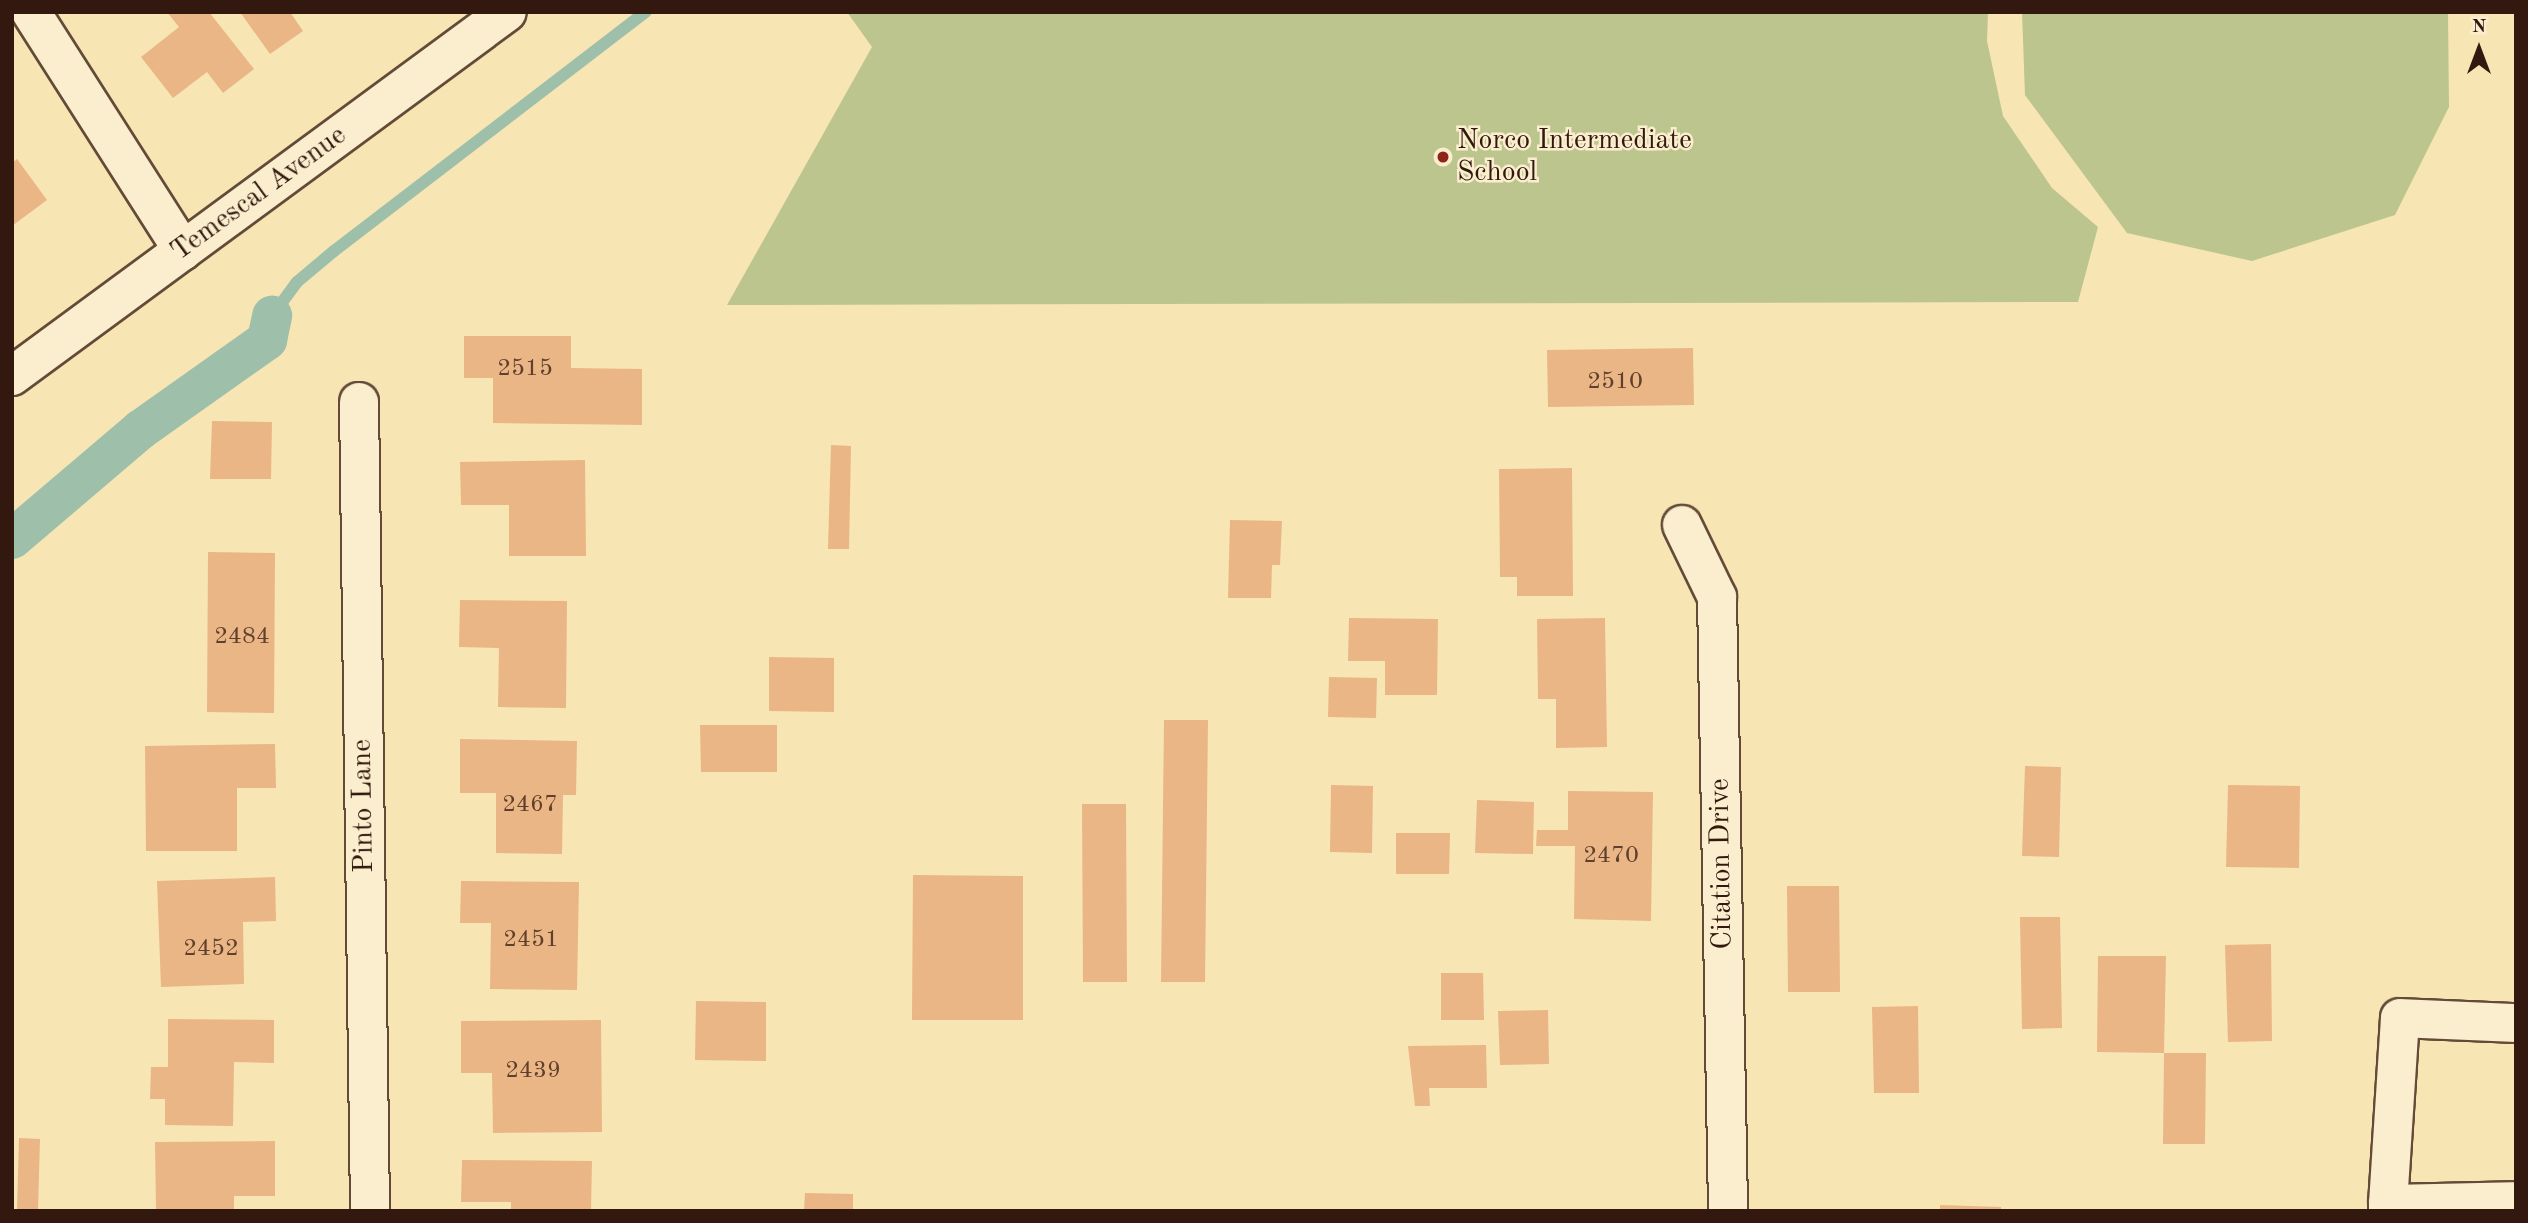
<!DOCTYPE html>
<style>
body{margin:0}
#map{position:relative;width:2528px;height:1223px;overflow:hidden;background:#f7e5b4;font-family:"Old Standard TT",serif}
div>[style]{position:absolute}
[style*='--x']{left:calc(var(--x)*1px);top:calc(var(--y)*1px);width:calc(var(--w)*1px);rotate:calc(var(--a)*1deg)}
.green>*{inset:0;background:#bcc58e}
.stream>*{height:12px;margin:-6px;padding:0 6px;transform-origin:6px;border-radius:6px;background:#9ebfaa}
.canal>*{height:40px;margin:-20px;padding:0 20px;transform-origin:20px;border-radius:20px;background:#9ebfaa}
.building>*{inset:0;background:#eab686}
.roads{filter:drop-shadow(2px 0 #634b38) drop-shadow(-2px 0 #634b38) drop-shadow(0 2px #634b38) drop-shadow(0 -2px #634b38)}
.minor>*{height:38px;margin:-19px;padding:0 19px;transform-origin:19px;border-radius:19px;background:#faeece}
.dots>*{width:19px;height:19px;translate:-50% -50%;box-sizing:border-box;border:4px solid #faeece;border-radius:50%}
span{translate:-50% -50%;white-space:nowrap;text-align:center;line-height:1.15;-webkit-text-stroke:5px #faeece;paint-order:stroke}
.number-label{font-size:24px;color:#60402c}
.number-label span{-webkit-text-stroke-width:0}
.poi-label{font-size:28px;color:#32180e}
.left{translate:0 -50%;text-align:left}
.street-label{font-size:28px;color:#32180e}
.frame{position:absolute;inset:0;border:14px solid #32180e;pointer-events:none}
.north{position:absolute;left:2444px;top:14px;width:70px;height:70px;-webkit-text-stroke:5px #faeece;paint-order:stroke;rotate:0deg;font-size:19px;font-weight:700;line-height:28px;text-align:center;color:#32180e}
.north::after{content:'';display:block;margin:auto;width:24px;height:32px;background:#32180e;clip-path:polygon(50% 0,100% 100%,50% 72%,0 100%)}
</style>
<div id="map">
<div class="green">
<div style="clip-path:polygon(847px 12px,1988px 12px,1987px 41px,2003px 116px,2052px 188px,2098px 227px,2078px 302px,727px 305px,872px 47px)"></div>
<div style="clip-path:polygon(2022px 12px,2448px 12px,2449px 107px,2395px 215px,2252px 261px,2127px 233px,2025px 95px)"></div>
</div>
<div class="stream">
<div style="--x:272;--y:316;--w:42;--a:-53.7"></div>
<div style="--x:297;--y:282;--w:48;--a:-40"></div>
<div style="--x:334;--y:251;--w:393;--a:-37.5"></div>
</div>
<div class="canal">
<div style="--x:12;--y:539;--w:168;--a:-40.4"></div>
<div style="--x:140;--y:430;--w:156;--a:-35.3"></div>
<div style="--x:267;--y:340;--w:25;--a:-78"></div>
</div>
<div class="building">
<div style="clip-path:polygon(167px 12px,209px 12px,254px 69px,223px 93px,207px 72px,173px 98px,141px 57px,179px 27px)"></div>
<div style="clip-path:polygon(240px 12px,290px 12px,303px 31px,270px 54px)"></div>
<div style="clip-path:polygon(17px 159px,47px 200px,12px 226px,12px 163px)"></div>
<div style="clip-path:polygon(464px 336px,571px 336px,571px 368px,642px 369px,642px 425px,493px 423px,493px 378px,464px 378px)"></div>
<div style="clip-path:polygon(1693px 348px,1694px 405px,1548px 407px,1547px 350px)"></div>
<div style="clip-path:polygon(212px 421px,272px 422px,271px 479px,210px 479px)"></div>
<div style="clip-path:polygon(831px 445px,851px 446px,849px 549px,828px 549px)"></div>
<div style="clip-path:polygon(585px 460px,586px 556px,509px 556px,509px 505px,461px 505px,460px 462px)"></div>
<div style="clip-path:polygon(1572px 468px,1573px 596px,1517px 596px,1517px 577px,1500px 577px,1499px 469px)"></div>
<div style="clip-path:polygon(1230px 520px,1282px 521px,1280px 565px,1272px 565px,1271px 598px,1228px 598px)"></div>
<div style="clip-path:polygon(208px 552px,275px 553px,274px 713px,207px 712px)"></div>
<div style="clip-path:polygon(460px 600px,567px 601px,566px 708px,498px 707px,499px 648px,459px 647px)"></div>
<div style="clip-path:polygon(1349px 618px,1438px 619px,1437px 695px,1385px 695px,1385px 661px,1348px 661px)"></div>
<div style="clip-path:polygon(1605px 618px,1607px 747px,1556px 748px,1556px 699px,1538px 699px,1537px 619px)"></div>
<div style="clip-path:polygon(769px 657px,834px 658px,834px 712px,769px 711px)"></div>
<div style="clip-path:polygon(1329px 677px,1377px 678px,1376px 718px,1328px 717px)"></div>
<div style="clip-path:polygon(1164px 720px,1208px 720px,1205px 982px,1161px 982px)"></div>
<div style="clip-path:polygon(700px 725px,777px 725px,777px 772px,701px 772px)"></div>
<div style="clip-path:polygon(460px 739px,577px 741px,576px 795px,563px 795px,562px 854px,496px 853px,496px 793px,460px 793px)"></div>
<div style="clip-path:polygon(275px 744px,276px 788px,237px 788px,237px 851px,146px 851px,145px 746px)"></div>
<div style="clip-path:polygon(2025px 766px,2061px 767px,2059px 857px,2022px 856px)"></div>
<div style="clip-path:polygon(1331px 785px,1373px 786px,1372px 853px,1330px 852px)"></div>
<div style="clip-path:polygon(2228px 785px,2300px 786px,2299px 868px,2226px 867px)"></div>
<div style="clip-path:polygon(1568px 791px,1653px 792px,1651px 921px,1574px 919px,1575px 846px,1536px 846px,1537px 830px,1568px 830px)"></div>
<div style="clip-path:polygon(1477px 800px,1534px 802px,1533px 854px,1475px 853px)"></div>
<div style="clip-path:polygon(1082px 804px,1126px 804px,1127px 982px,1083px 982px)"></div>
<div style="clip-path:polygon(1396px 833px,1450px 833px,1449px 874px,1396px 874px)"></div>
<div style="clip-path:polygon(913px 875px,1023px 876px,1023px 1020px,912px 1020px)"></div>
<div style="clip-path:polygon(275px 877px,276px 921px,243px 922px,244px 984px,161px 987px,157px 881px)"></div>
<div style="clip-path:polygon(461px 881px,579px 882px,577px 990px,490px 989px,491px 923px,460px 923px)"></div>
<div style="clip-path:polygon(1787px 886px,1839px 886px,1840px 992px,1788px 992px)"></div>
<div style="clip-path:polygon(2020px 917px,2060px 917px,2062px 1028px,2022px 1029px)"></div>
<div style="clip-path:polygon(2271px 944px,2272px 1041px,2228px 1042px,2225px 945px)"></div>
<div style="clip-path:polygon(2098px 956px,2166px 956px,2164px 1053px,2097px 1052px)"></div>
<div style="clip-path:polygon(1441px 973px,1483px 973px,1484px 1020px,1441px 1020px)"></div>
<div style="clip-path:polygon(696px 1001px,766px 1002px,766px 1061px,695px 1060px)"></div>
<div style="clip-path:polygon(1918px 1006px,1919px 1093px,1874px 1093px,1872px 1007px)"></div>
<div style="clip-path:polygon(1548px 1010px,1549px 1064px,1500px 1065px,1498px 1011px)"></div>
<div style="clip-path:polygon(168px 1019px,274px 1020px,274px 1063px,234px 1062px,233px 1126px,165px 1125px,165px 1099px,150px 1099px,151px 1067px,168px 1067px)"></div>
<div style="clip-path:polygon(601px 1020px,602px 1132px,493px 1133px,492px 1073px,461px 1073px,461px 1021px)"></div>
<div style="clip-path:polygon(1486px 1045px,1487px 1088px,1429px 1088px,1430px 1106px,1415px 1106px,1408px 1046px)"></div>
<div style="clip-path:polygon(2164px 1053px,2206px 1053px,2205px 1144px,2163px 1144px)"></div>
<div style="clip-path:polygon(19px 1138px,40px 1139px,38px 1211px,17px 1211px)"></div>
<div style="clip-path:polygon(275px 1141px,275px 1196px,234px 1196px,234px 1211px,156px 1211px,155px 1142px)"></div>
<div style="clip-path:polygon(462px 1160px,592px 1161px,591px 1211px,511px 1211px,511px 1202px,461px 1202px)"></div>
<div style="clip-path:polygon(805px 1193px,853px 1194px,853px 1211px,804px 1211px)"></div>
<div style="clip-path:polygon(1940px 1205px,2001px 1207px,2001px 1211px,1940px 1211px)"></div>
</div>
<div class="roads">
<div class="minor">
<div style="--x:31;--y:12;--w:283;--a:57.5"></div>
<div style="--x:12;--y:376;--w:614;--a:-36.33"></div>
<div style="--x:359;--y:402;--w:809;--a:89.22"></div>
<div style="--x:1682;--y:525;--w:80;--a:64.1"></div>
<div style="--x:1717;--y:597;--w:614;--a:88.97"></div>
<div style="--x:2388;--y:1204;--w:186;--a:-86.3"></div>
<div style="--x:2400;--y:1018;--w:116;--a:2.5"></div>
<div style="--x:2388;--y:1211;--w:7;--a:-90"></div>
<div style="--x:2388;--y:1204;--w:128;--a:-1.3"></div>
</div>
</div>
<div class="dots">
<div style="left:1443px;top:157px;background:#8f2418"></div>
</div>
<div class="number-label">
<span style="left:525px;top:370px">2515</span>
<span style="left:1615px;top:383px">2510</span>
<span style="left:242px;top:638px">2484</span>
<span style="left:530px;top:806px">2467</span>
<span style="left:1611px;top:857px">2470</span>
<span style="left:531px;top:941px">2451</span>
<span style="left:211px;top:950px">2452</span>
<span style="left:533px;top:1072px">2439</span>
</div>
<div class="poi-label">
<span class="left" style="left:1457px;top:157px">Norco Intermediate<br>School</span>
</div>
<div class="street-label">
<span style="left:259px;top:194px;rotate:-36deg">Temescal Avenue</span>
<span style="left:364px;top:806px;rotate:-91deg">Pinto Lane</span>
<span style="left:1722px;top:864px;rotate:-91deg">Citation Drive</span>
</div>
<div class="frame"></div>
<div class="north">N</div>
</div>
